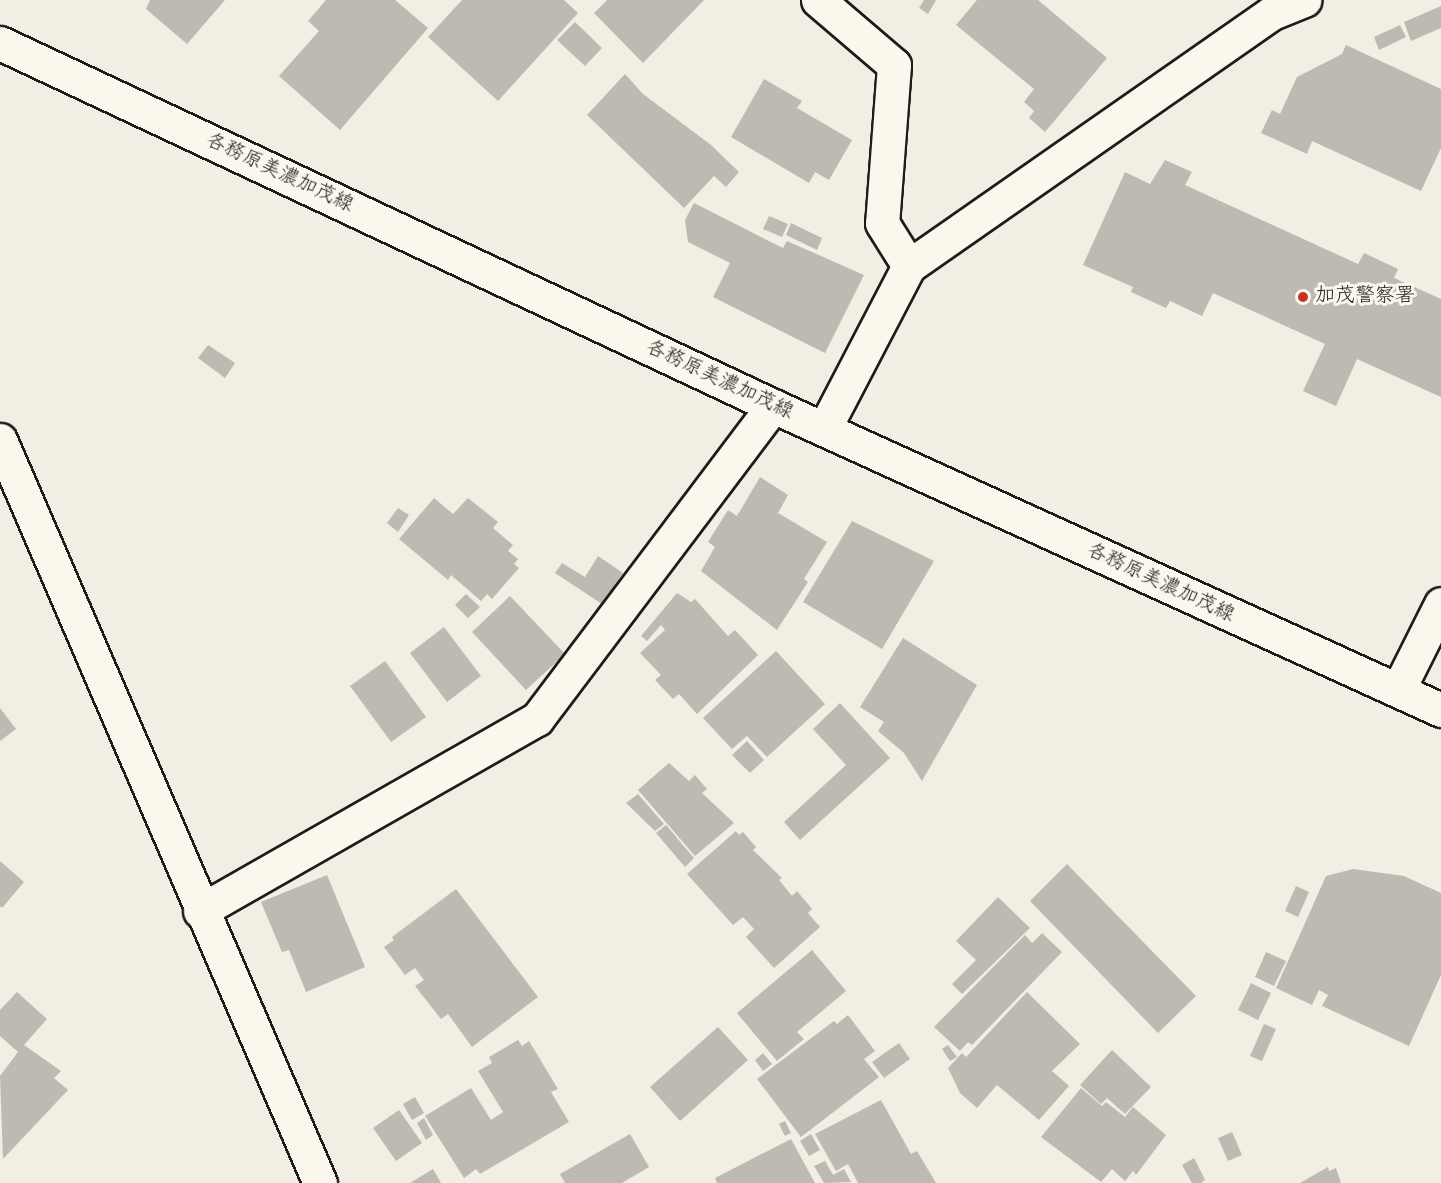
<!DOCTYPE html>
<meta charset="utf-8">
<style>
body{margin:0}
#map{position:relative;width:1441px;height:1183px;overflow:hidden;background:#f2eee4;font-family:Dekko,"Klee One",sans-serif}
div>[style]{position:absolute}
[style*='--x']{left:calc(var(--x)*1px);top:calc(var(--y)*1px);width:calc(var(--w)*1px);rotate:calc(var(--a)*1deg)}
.building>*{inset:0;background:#bdbab1}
.roads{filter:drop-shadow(2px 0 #1c1c1c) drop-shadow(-2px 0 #1c1c1c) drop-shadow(0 2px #1c1c1c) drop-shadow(0 -2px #1c1c1c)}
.minor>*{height:33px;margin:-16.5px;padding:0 16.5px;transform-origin:16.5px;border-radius:16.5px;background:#fbf7ec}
.tertiary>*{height:33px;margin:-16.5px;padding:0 16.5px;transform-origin:16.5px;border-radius:16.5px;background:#fbf7ec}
.secondary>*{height:33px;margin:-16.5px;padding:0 16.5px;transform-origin:16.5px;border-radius:16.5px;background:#fbf7ec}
.dots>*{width:16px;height:16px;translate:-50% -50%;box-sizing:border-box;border:3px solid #fbf7ec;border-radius:50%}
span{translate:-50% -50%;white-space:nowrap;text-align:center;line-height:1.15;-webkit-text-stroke:6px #fbf7ec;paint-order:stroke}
.street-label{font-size:20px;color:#1c1c1c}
.poi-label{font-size:20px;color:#1c1c1c}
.left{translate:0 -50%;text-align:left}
</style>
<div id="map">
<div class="building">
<div style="clip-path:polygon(150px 0,225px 0,187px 44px,146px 9px)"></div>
<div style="clip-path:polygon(326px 0,395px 0,428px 28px,340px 130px,279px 76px,319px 31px,308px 21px)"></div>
<div style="clip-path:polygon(462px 0,564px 0,578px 13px,498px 101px,428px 37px)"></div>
<div style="clip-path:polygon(607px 0,704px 0,643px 63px,594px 13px)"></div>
<div style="clip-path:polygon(924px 0,936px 0,928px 14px,919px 8px)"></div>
<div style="clip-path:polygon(977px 0,1038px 0,1107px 58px,1045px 132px,1029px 118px,1034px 111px,1024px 102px,1034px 89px,956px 25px)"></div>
<div style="clip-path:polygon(1441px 6px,1441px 28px,1411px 41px,1404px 22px)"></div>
<div style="clip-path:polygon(575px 22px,602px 48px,585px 66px,557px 40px)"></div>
<div style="clip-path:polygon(1400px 25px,1406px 37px,1379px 50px,1374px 37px)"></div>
<div style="clip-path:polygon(1346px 45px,1441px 89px,1441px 148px,1421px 191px,1312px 141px,1307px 154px,1261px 133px,1272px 110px,1280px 114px,1297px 77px,1342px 54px)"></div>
<div style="clip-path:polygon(625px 74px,643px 94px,711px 145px,739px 172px,726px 187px,714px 176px,684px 208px,587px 115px)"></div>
<div style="clip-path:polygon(764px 79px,802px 101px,797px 108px,852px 140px,829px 180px,815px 172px,809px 183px,731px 137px)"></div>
<div style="clip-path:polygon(1165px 160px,1192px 172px,1185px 185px,1358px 264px,1364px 253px,1398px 269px,1394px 278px,1441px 299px,1441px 397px,1357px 359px,1336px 406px,1303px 391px,1325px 344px,1213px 293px,1202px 316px,1170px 301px,1166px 308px,1131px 292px,1133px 287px,1083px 265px,1125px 172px,1150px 184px)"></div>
<div style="clip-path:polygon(694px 203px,783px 248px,787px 241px,864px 275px,825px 353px,713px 297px,730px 263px,688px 242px,685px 220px)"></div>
<div style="clip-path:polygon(769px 216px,788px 224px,782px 237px,763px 229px)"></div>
<div style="clip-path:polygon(791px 223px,822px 238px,817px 250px,786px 235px)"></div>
<div style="clip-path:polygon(208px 345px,235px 363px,225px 378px,198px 358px)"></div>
<div style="clip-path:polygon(760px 477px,788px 495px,778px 513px,827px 542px,804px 579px,808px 582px,777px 630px,701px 571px,715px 547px,708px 542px,728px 510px,737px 516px)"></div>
<div style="clip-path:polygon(434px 498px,453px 514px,468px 498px,498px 522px,493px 528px,513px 545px,508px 551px,518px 559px,514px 564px,519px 568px,492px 599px,487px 594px,481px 601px,451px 575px,448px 580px,399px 539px)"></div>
<div style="clip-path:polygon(398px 508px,409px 515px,398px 532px,387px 523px)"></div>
<div style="clip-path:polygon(852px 521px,934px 561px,882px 649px,803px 602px)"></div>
<div style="clip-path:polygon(598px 556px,623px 573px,602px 604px,555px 573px,562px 563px,585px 577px)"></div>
<div style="clip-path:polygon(677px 593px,691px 602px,695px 599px,728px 636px,735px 630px,758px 655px,697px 714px,679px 694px,673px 699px,655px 680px,661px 675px,640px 653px,665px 630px,661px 625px,647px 641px,641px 636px)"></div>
<div style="clip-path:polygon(466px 594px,480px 607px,468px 618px,455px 605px)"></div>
<div style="clip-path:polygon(510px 596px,565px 654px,526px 690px,472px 632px)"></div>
<div style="clip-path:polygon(444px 627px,481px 676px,447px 702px,410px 653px)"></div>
<div style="clip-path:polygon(903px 638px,977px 685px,922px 781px,904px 753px,878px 731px,884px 722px,860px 707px)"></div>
<div style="clip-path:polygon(776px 651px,825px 704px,767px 757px,747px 736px,732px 749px,703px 718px)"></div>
<div style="clip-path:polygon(385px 661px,426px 717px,391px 742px,350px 686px)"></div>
<div style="clip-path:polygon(840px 703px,890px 758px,800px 840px,784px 822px,846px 765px,813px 729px)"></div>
<div style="clip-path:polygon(0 708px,16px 729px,0 741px)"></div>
<div style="clip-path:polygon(747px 741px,764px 760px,750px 773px,732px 755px)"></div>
<div style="clip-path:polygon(669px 763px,689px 781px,695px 775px,707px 789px,702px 793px,734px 823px,695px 856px,638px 790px)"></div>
<div style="clip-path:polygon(638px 794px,664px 824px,655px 831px,626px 803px)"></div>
<div style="clip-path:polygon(666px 825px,694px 858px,685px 867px,656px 833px)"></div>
<div style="clip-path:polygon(736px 831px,739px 835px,743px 832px,756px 847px,753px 850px,782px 878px,779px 880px,792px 896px,797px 891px,812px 909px,808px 913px,820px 927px,774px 968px,746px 937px,754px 929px,743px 917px,733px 925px,687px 874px)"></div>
<div style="clip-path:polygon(0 861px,24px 882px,2px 908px,0 906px)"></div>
<div style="clip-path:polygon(1067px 864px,1196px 996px,1158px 1033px,1030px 901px)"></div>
<div style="clip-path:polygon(1353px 869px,1404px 876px,1441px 893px,1441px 975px,1409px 1046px,1322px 1006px,1328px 995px,1319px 990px,1312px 1005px,1276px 988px,1326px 876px)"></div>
<div style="clip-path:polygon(327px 875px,365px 967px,306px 992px,289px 950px,282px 952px,261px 902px)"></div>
<div style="clip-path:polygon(1296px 886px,1309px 892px,1298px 917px,1285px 911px)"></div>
<div style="clip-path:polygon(456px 889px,538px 997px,472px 1047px,448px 1014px,441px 1019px,415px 986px,424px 980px,415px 968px,405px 975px,384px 947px,394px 940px,392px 937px)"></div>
<div style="clip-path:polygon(998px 897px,1030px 928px,962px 994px,952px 984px,976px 960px,956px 941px)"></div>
<div style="clip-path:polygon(1042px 933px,1062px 952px,972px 1045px,968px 1042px,960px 1051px,934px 1027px,1025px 935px,1032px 943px)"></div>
<div style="clip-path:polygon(812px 950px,846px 991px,797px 1032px,804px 1039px,777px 1061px,737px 1013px)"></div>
<div style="clip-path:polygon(1266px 952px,1286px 961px,1274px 986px,1255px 977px)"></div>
<div style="clip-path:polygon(1251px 983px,1271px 993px,1258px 1020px,1238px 1010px)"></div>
<div style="clip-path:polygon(17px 992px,47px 1019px,24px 1045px,61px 1071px,54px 1078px,68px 1090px,3px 1159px,0 1076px,18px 1052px,0 1036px,0 1010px)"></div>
<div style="clip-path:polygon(1027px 992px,1080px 1044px,1052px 1071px,1069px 1086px,1039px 1120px,997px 1085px,977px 1108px,960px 1093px,948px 1068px,962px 1053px,966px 1057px)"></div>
<div style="clip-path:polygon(848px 1015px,875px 1051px,864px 1059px,879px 1077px,801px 1137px,757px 1079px,834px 1021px,837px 1024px)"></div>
<div style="clip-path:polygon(1264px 1024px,1276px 1029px,1262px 1061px,1250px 1056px)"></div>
<div style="clip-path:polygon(718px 1027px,748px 1060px,680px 1121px,650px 1087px)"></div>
<div style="clip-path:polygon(518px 1040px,522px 1046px,529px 1041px,558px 1089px,551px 1092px,569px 1122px,480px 1174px,476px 1169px,464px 1178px,425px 1116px,471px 1088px,491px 1120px,503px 1112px,478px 1071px,492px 1063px,489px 1057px)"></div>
<div style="clip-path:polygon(899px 1043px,910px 1059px,884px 1078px,872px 1062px)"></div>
<div style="clip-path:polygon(948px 1045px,957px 1057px,950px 1061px,942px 1049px)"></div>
<div style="clip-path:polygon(1112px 1050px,1151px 1087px,1125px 1114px,1107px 1098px,1101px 1104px,1080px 1085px)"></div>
<div style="clip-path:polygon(763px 1053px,772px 1064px,763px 1071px,755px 1060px)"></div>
<div style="clip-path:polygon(1081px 1088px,1102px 1106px,1106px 1102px,1125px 1117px,1133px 1107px,1166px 1135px,1136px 1175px,1133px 1171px,1125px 1181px,1112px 1169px,1101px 1182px,1041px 1137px)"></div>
<div style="clip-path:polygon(415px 1097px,424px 1113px,412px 1120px,403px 1104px)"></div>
<div style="clip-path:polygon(881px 1100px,911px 1154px,917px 1151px,936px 1183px,858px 1183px,848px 1164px,836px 1171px,815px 1134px)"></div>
<div style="clip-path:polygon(399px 1110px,422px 1143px,396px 1161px,373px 1128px)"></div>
<div style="clip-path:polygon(424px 1118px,433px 1135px,426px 1140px,417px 1123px)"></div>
<div style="clip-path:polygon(785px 1121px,791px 1133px,785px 1136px,779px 1124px)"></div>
<div style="clip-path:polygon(1232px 1132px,1242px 1155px,1228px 1161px,1218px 1138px)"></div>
<div style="clip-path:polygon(630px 1134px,649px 1167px,622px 1183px,565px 1183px,560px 1174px)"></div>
<div style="clip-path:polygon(811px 1134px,820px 1150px,809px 1156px,800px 1141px)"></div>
<div style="clip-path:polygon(791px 1139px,815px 1183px,717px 1183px,715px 1178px)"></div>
<div style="clip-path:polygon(1194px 1158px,1205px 1180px,1201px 1183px,1192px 1183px,1182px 1165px)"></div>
<div style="clip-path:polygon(825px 1161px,833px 1175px,844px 1169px,851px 1182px,824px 1183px,814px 1166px)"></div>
<div style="clip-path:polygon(1328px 1167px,1329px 1171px,1336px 1168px,1341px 1183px,1300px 1183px)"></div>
<div style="clip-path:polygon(433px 1169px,441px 1183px,410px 1183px)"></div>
</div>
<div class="roads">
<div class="minor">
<div style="--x:818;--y:0;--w:100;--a:40.5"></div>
<div style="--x:894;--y:65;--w:158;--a:94.3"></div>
<div style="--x:882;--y:223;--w:51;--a:57.9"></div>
<div style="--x:824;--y:429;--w:184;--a:-62.5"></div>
<div style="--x:909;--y:266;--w:442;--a:-34.9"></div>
<div style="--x:1272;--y:13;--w:35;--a:-22"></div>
<div style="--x:1398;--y:690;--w:96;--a:-63.4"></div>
<div style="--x:200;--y:911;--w:388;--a:-29.7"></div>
<div style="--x:537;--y:719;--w:392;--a:-53"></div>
</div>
<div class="tertiary">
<div style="--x:0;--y:440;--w:809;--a:66.7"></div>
</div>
<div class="secondary">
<div style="--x:0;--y:43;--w:854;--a:25.15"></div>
<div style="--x:773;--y:406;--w:734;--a:24.47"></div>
</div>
</div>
<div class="dots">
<div style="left:1303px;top:297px;background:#c8321e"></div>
</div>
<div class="street-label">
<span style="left:279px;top:174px;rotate:25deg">各務原美濃加茂線</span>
<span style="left:719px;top:381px;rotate:25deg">各務原美濃加茂線</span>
<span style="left:1160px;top:584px;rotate:25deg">各務原美濃加茂線</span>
</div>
<div class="poi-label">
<span class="left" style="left:1315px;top:297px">加茂警察署</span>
</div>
</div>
